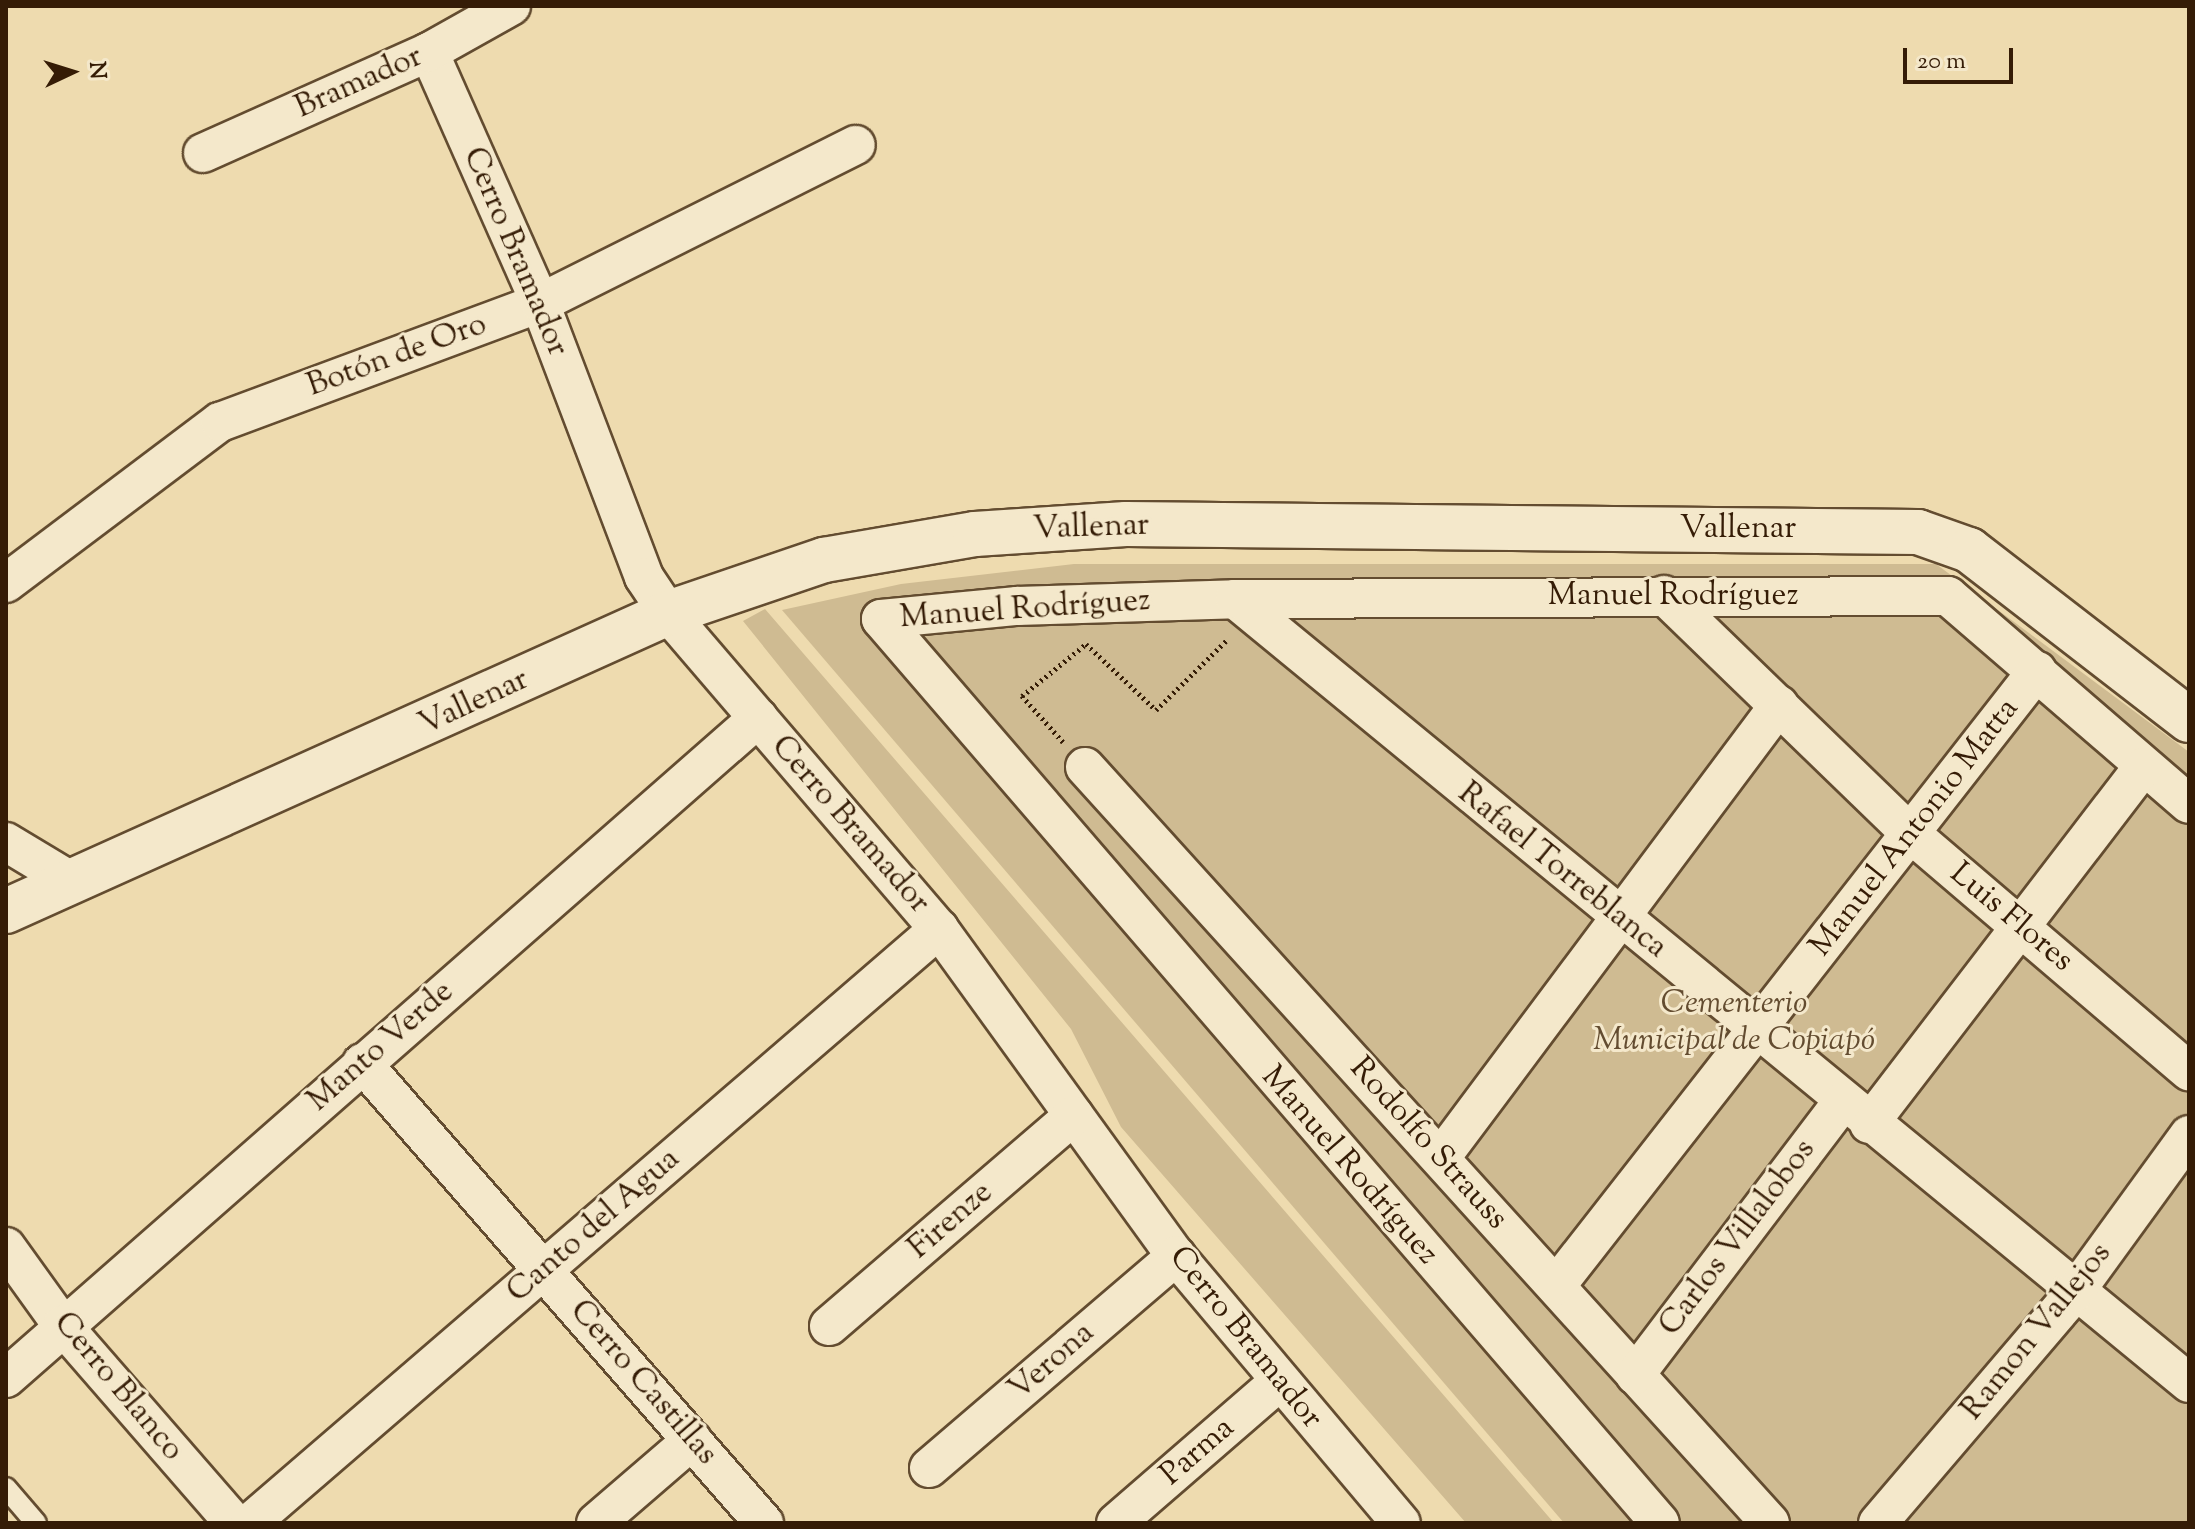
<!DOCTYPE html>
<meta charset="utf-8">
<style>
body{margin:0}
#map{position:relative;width:2195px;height:1529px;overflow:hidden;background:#eedbaf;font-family:"Sorts Mill Goudy",serif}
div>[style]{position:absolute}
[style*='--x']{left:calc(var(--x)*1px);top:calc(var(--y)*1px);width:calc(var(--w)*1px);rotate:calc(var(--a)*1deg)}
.green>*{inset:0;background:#cfbb92}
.path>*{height:5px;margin-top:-2.5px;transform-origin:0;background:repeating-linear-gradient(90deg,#351c06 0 2px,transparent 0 6px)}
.roads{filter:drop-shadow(2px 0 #634c30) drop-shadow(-2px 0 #634c30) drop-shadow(0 2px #634c30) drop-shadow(0 -2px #634c30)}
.lane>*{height:20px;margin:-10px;padding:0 10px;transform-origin:10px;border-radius:10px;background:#f4e8cb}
.street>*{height:38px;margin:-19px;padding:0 19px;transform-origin:19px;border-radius:19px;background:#f4e8cb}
.secondary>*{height:44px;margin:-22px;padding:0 22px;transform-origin:22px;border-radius:22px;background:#f4e8cb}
span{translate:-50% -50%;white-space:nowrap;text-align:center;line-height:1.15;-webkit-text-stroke:6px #f4e8cb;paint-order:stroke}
.street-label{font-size:32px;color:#351c06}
.park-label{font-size:32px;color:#634c30;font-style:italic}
.frame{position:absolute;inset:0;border:8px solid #351c06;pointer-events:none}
.north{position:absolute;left:32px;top:32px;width:80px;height:80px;-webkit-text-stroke:6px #f4e8cb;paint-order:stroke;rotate:86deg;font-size:22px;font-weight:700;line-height:32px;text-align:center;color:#351c06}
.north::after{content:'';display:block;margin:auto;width:28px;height:36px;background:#351c06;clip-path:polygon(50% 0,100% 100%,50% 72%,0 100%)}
.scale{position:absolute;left:1903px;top:48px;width:110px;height:36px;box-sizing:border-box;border:4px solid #351c06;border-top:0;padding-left:10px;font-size:24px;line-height:28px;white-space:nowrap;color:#351c06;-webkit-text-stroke:6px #f4e8cb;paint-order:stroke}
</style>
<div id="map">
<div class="green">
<div style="clip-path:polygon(1074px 564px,1936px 564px,2189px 752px,2189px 1523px,1564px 1523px,782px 610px,901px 584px)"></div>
<div style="clip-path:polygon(765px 609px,1554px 1523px,1466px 1523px,1121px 1127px,1071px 1029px,743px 621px)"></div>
</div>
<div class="path">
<div style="--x:1063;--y:742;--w:62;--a:-131.7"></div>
<div style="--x:1022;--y:696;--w:82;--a:-39.1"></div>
<div style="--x:1086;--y:644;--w:96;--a:43.3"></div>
<div style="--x:1156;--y:710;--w:101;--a:-44.6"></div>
</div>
<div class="roads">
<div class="lane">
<div style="--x:6;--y:1488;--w:46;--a:49.4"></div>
</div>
<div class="street">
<div style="--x:429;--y:52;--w:274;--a:66.1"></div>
<div style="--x:540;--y:303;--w:293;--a:69.2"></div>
<div style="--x:644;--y:577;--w:43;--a:56.3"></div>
<div style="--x:668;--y:613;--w:416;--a:49.4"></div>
<div style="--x:939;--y:929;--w:404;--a:54.1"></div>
<div style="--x:1176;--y:1256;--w:349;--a:49.9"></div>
<div style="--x:203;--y:153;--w:248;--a:-24.1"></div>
<div style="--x:429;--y:52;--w:94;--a:-29.3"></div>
<div style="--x:6;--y:583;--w:268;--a:-37"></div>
<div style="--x:220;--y:422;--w:341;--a:-20.4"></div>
<div style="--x:540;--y:303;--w:353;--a:-26.6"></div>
<div style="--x:1664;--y:595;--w:342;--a:44.1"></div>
<div style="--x:1910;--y:833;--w:367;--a:40.5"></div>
<div style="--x:1235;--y:599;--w:1235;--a:39.41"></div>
<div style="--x:881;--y:619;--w:137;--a:-5.5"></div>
<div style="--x:1017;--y:606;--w:218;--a:-1.8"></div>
<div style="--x:1235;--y:599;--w:713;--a:-0.24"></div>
<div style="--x:1948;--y:596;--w:318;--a:40.8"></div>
<div style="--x:881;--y:619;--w:1193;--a:49.25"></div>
<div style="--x:1085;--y:767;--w:1020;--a:47.82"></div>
<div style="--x:6;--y:842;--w:76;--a:31"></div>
<div style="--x:362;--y:1063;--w:611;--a:48.85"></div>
<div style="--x:1869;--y:1124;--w:450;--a:-52.5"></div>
<div style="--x:1442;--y:1156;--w:563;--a:-53.23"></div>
<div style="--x:6;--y:1247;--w:96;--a:54.3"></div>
<div style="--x:62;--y:1325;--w:262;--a:49"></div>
<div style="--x:1556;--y:1286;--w:781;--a:-51.97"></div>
<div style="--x:829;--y:1326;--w:323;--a:-40.7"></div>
<div style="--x:1635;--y:1375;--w:343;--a:-52.8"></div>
<div style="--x:6;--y:1378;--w:1001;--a:-41.27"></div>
<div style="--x:929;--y:1468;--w:326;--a:-40.6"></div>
<div style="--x:250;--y:1523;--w:910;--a:-40.77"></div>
<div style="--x:596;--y:1523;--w:127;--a:-40.8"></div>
<div style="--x:1116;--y:1523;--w:217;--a:-40.9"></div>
<div style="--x:1878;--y:1523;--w:304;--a:-49.5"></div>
<div style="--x:2075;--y:1292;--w:194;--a:-54"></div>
</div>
<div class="secondary">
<div style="--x:6;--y:911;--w:726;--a:-24.23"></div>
<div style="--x:668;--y:613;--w:165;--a:-18.8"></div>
<div style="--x:824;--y:560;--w:153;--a:-9.8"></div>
<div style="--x:975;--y:534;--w:151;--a:-3.8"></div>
<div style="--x:1126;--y:524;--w:792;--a:0.58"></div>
<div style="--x:1918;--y:532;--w:54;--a:19.4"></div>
<div style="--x:1969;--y:550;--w:278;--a:37.7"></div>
</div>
</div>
<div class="street-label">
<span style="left:359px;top:83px;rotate:-24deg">Bramador</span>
<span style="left:515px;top:252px;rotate:67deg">Cerro Bramador</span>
<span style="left:397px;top:356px;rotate:-20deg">Botón de Oro</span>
<span style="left:1091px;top:528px;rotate:-2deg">Vallenar</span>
<span style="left:1738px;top:529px">Vallenar</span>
<span style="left:1673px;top:596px">Manuel Rodríguez</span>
<span style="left:1025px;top:610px;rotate:-4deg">Manuel Rodríguez</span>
<span style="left:474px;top:703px;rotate:-25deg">Vallenar</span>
<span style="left:850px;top:825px;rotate:49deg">Cerro Bramador</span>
<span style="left:1915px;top:828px;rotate:-52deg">Manuel Antonio Matta</span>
<span style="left:1562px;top:871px;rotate:39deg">Rafael Torreblanca</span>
<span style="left:2011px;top:918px;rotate:40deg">Luis Flores</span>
<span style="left:381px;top:1047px;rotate:-41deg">Manto Verde</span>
<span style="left:1428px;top:1144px;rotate:48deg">Rodolfo Strauss</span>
<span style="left:1349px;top:1166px;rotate:49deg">Manuel Rodríguez</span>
<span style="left:951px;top:1221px;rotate:-41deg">Firenze</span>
<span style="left:594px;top:1226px;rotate:-41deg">Canto del Agua</span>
<span style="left:1738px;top:1238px;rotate:-53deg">Carlos Villalobos</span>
<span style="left:2037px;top:1332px;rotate:-51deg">Ramon Vallejos</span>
<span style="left:1245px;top:1338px;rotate:51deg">Cerro Bramador</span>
<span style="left:1052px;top:1362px;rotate:-41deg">Verona</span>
<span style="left:643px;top:1383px;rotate:49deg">Cerro Castillas</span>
<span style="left:118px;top:1387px;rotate:50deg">Cerro Blanco</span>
<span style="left:1198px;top:1452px;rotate:-41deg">Parma</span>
</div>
<div class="park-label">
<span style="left:1734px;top:1023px">Cementerio<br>Municipal de Copiapó</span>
</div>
<div class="frame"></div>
<div class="north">N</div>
<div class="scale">20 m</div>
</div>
